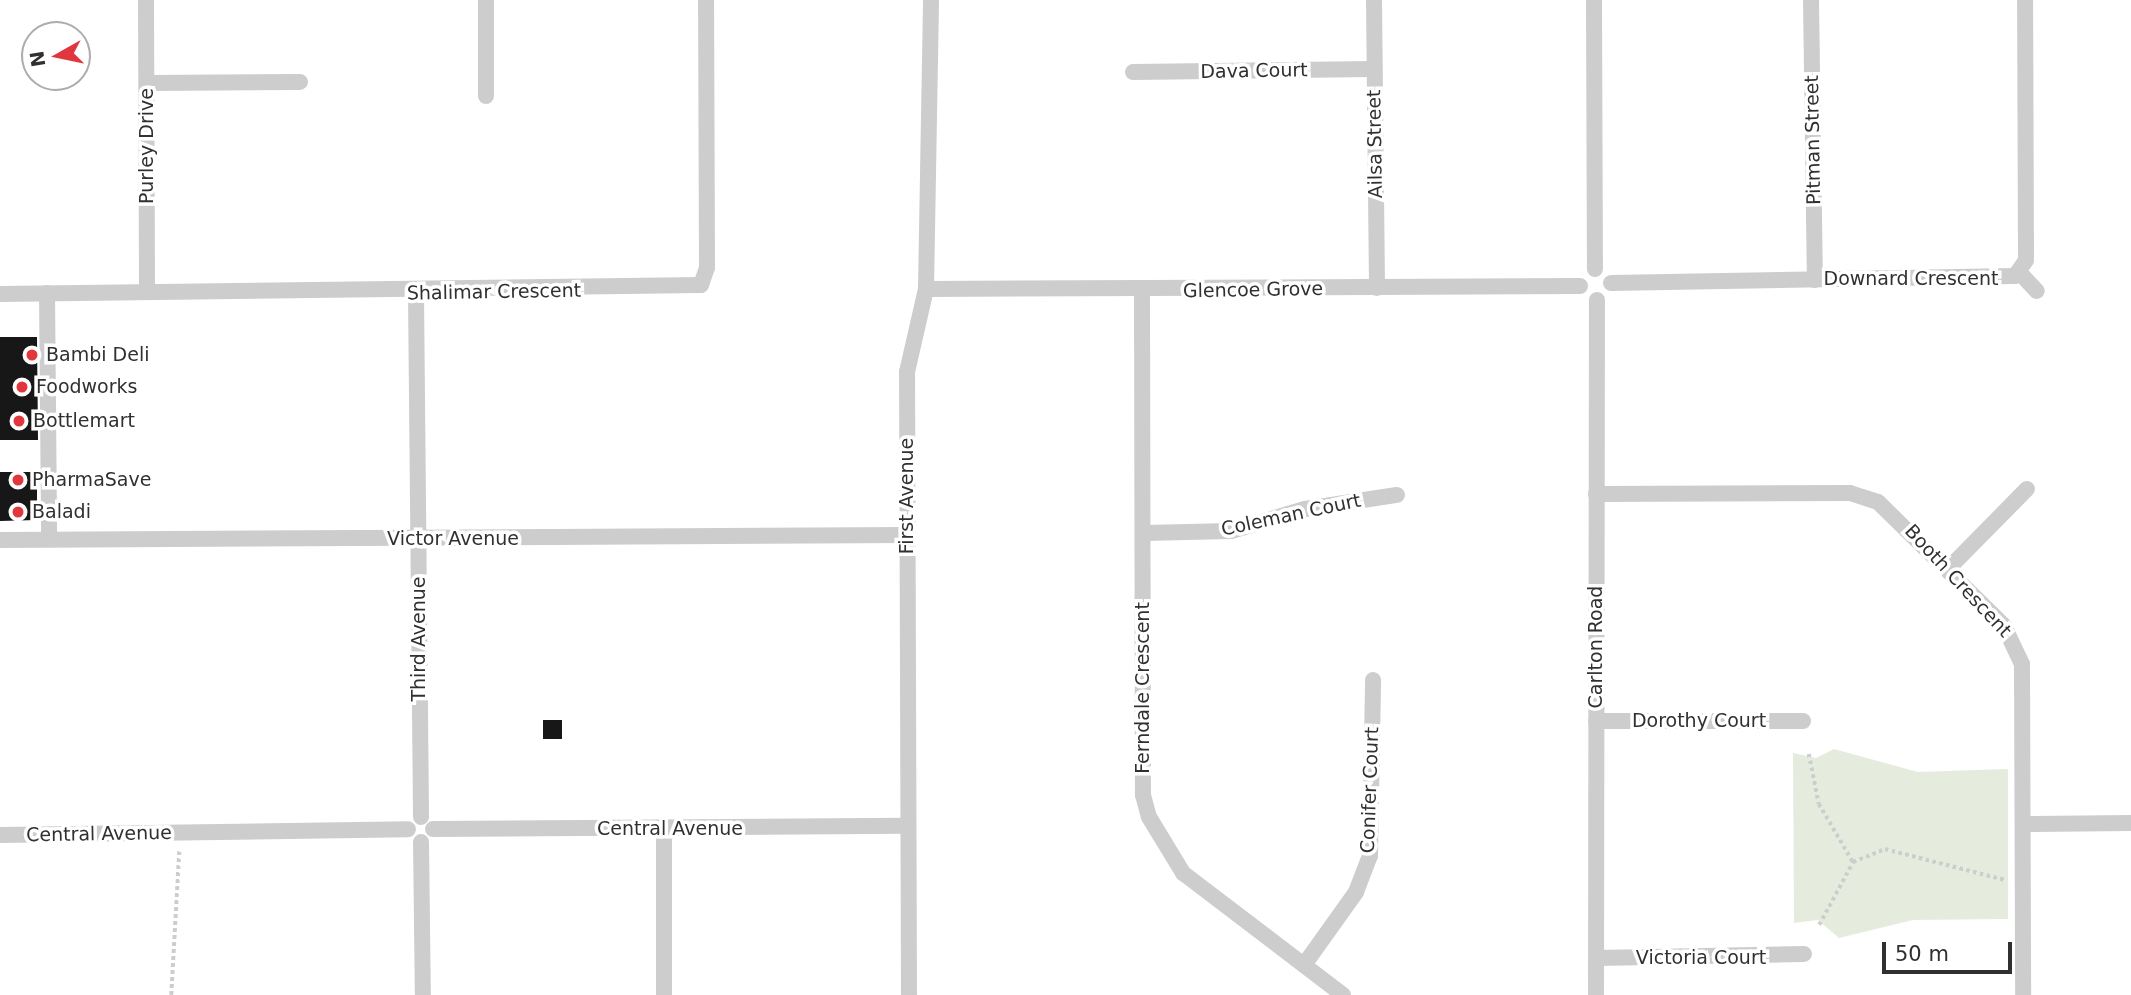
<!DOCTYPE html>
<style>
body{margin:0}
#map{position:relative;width:2131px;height:995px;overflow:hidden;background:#fff;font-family:"DejaVu Sans",sans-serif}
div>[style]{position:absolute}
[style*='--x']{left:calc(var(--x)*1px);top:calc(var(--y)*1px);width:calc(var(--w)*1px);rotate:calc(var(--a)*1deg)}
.green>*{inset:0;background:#e5ecde}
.building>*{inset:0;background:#171717}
.path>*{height:3.5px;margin-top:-1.75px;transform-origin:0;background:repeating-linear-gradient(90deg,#cdcdcd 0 3.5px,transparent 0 7px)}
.minor>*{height:16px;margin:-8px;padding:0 8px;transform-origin:8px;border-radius:8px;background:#cdcdcd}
.dots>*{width:19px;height:19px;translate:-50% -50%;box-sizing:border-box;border:4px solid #fff;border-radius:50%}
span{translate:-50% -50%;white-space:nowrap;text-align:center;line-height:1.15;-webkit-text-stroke:7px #fff;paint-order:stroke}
.street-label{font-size:19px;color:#303030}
.poi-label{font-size:19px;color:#303030}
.left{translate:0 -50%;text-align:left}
.north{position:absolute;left:21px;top:21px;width:70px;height:70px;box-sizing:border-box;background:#fff;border:2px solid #acacac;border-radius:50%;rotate:261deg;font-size:19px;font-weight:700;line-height:28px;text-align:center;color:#303030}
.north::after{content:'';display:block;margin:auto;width:24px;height:32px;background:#e2363f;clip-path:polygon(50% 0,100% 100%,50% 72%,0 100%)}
.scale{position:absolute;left:1882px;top:942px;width:130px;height:32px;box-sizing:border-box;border:4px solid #303030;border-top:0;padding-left:9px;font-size:21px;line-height:24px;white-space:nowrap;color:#303030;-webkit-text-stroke:5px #fff;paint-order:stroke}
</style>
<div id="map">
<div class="green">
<div style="clip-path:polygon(1834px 749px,1918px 772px,2008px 769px,2008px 919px,1913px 920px,1839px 938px,1818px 920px,1794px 923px,1793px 753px,1816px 758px)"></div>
</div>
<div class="building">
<div style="clip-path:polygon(0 337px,37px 337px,38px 440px,0 440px)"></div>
<div style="clip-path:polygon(0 472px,37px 472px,37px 520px,0 521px)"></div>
<div style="clip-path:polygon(543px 720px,562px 720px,562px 739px,543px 739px)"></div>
</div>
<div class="path">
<div style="--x:1809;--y:754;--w:51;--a:78.7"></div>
<div style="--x:1819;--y:804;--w:67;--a:59.6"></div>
<div style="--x:1819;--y:925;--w:72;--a:-61.6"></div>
<div style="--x:1853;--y:862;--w:35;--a:-22"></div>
<div style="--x:1885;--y:849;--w:124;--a:14.5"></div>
<div style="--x:171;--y:995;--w:145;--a:-86.8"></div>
</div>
<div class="minor">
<div style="--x:146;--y:0;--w:292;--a:89.8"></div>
<div style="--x:486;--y:0;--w:96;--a:90"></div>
<div style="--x:1374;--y:0;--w:288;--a:89.4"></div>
<div style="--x:1594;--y:0;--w:269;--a:89.8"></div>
<div style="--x:1811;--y:0;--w:280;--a:89.2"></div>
<div style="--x:1133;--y:72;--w:241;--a:-0.7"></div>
<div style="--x:147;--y:83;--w:153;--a:-0.4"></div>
<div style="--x:2019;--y:272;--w:26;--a:47"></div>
<div style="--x:1611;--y:283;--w:404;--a:-1"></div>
<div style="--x:2015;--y:276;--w:19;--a:-55"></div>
<div style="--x:2026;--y:260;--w:260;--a:-90.2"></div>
<div style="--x:926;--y:289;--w:654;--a:-0.26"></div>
<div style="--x:1142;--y:292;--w:503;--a:89.89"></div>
<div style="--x:1143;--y:795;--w:23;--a:75"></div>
<div style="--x:1149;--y:817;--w:66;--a:58.7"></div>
<div style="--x:1183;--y:873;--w:201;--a:37.3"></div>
<div style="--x:47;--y:293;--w:246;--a:89.5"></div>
<div style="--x:0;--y:294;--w:701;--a:-0.74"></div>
<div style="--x:701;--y:285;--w:18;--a:-71"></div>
<div style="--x:707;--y:268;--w:268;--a:-90.2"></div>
<div style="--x:416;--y:294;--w:523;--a:89.45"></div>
<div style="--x:1596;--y:494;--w:254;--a:-0.2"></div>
<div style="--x:1850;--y:493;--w:29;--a:18"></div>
<div style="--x:1878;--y:502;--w:177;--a:44.5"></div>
<div style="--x:2004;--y:626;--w:42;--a:64.7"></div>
<div style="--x:2022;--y:664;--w:331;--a:89.8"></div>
<div style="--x:1143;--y:533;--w:88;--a:-1.3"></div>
<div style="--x:1231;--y:531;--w:77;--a:-16.6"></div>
<div style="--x:1305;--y:509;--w:93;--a:-8.7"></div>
<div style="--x:0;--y:540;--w:907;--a:-0.32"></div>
<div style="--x:1949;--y:568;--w:111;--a:-45.4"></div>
<div style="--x:1596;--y:721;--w:207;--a:0"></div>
<div style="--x:2023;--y:824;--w:108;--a:-0.5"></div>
<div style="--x:433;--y:829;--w:474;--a:-0.4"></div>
<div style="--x:664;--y:829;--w:166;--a:90"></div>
<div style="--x:0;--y:835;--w:408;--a:-0.8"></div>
<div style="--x:421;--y:842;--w:153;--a:89.3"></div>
<div style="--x:1597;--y:958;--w:207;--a:-1.1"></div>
<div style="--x:1304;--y:965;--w:90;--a:-54.5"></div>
<div style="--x:1356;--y:892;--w:39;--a:-69"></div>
<div style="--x:1370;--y:856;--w:176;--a:-89"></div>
<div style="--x:909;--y:995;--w:623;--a:-90.18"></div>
<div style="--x:907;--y:372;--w:85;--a:-77.1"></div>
<div style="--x:926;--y:289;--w:289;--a:-89"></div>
<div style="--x:1596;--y:995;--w:695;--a:-89.92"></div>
</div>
<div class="dots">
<div style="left:32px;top:355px;background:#e2363f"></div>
<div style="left:22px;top:387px;background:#e2363f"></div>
<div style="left:19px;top:421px;background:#e2363f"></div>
<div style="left:18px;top:480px;background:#e2363f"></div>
<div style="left:18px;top:512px;background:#e2363f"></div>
</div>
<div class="street-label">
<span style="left:1254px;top:71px;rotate:-1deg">Dava Court</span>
<span style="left:1813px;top:140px;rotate:-91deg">Pitman Street</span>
<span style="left:1375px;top:144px;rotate:-91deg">Ailsa Street</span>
<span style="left:147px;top:146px;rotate:-90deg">Purley Drive</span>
<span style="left:1911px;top:279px">Downard Crescent</span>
<span style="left:1253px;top:290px;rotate:-1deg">Glencoe Grove</span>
<span style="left:494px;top:292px;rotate:-1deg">Shalimar Crescent</span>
<span style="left:907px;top:496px;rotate:-90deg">First Avenue</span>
<span style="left:1291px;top:515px;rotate:-12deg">Coleman Court</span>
<span style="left:453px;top:539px">Victor Avenue</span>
<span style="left:1958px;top:581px;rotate:47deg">Booth Crescent</span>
<span style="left:419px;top:639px;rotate:-90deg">Third Avenue</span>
<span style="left:1596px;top:647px;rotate:-90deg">Carlton Road</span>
<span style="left:1143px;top:688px;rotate:-90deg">Ferndale Crescent</span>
<span style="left:1699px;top:721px">Dorothy Court</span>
<span style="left:1370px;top:790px;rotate:-88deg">Conifer Court</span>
<span style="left:670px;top:829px">Central Avenue</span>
<span style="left:99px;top:834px;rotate:-1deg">Central Avenue</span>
<span style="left:1701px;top:958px">Victoria Court</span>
</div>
<div class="poi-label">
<span class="left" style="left:46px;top:355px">Bambi Deli</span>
<span class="left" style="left:36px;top:387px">Foodworks</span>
<span class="left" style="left:33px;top:421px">Bottlemart</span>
<span class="left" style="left:32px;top:480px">PharmaSave</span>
<span class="left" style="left:32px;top:512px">Baladi</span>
</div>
<div class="north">N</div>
<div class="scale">50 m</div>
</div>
